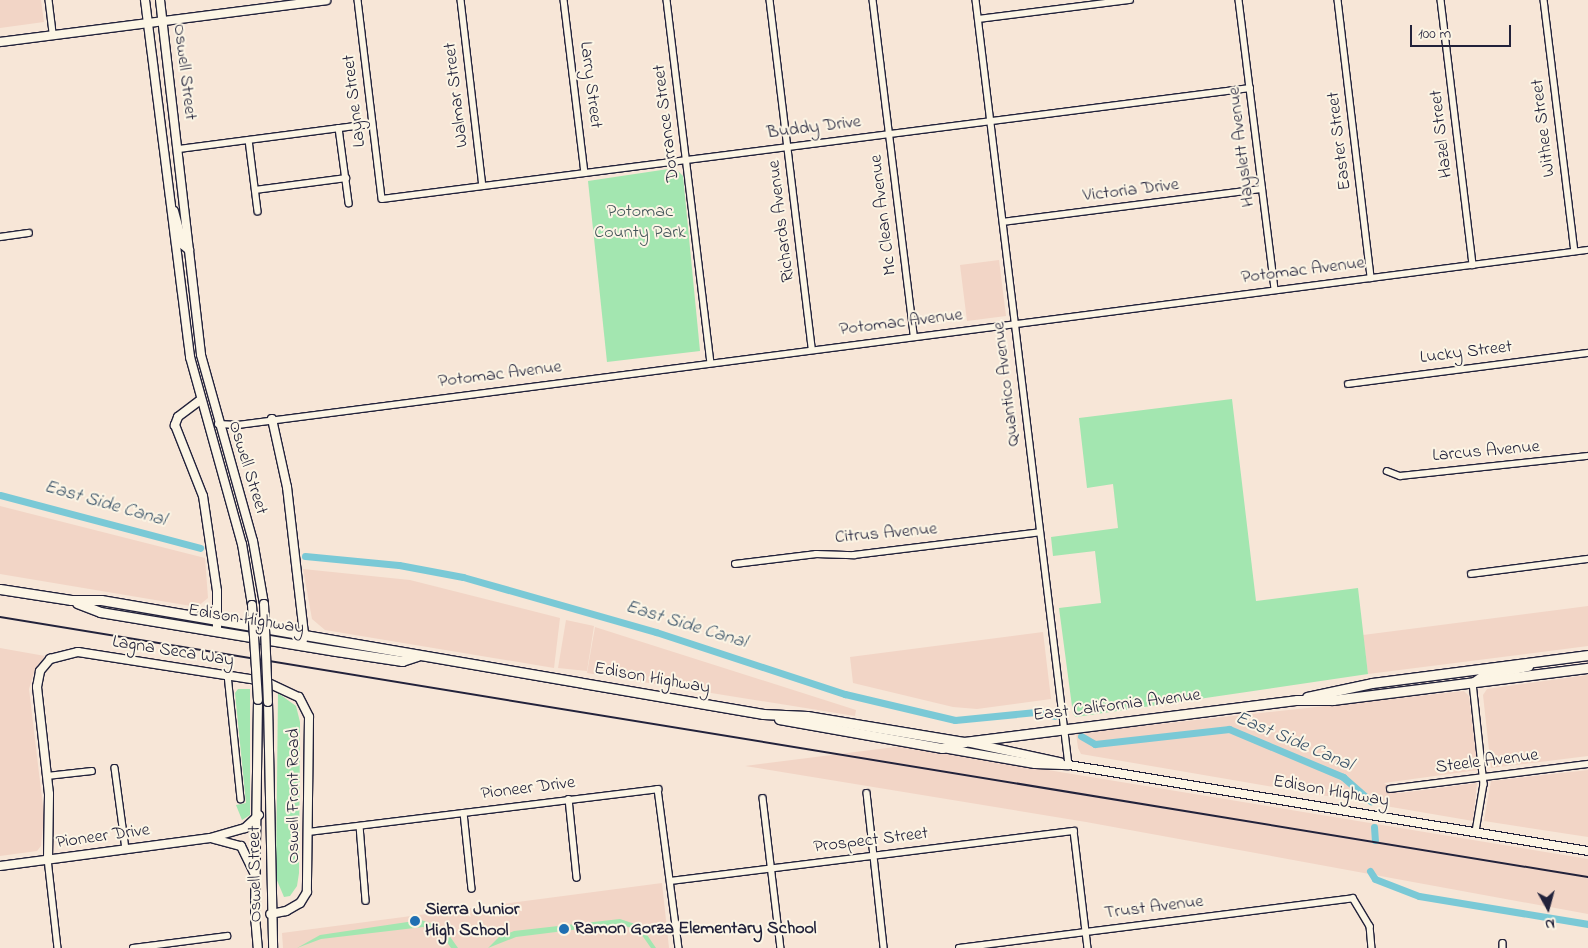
<!DOCTYPE html>
<style>
body{margin:0}
#map{position:relative;width:1588px;height:948px;overflow:hidden;background:#f7e6d7;font-family:"Indie Flower",sans-serif}
div>[style]{position:absolute}
[style*='--x']{left:calc(var(--x)*1px);top:calc(var(--y)*1px);width:calc(var(--w)*1px);rotate:calc(var(--a)*1deg)}
.built>*{inset:0;background:#f2d5c6}
.green>*{inset:0;background:#a3e6b0}
.canal>*{height:7px;margin:-3.5px;padding:0 3.5px;transform-origin:3.5px;border-radius:3.5px;background:#7ac9d6}
.roads{filter:drop-shadow(1px 0 #22223b) drop-shadow(-1px 0 #22223b) drop-shadow(0 1px #22223b) drop-shadow(0 -1px #22223b)}
.street>*{height:5.5px;margin:-2.75px;padding:0 2.75px;transform-origin:2.75px;border-radius:2.75px;background:#fcf5e5}
.secondary>*{height:8px;margin:-4px;padding:0 4px;transform-origin:4px;border-radius:4px;background:#fcf5e5}
.primary>*{height:9px;margin:-4.5px;padding:0 4.5px;transform-origin:4.5px;border-radius:4.5px;background:#fcf5e5}
.rail>*{height:2px;margin:-1px;padding:0 1px;transform-origin:1px;border-radius:1px;background:#22223b}
.bridges{filter:drop-shadow(1px 0 #22223b) drop-shadow(-1px 0 #22223b) drop-shadow(0 1px #22223b) drop-shadow(0 -1px #22223b)}
.secondary-bridge>*{height:8px;margin:-4px;padding:0 4px;transform-origin:4px;border-radius:4px;background:#fcf5e5}
.dots>*{width:14px;height:14px;translate:-50% -50%;box-sizing:border-box;border:2px solid #fcf5e5;border-radius:50%}
span{translate:-50% -50%;white-space:nowrap;text-align:center;line-height:1.15;-webkit-text-stroke:4px #fcf5e5;paint-order:stroke}
.street-label{font-size:18px;color:#22223b}
.park-label{font-size:18px;color:#425358}
.poi-label{font-size:18px;color:#22223b;font-weight:700}
.left{translate:0 -50%;text-align:left}
.water-label{font-size:19px;color:#3c546a;font-style:italic}
.north{position:absolute;left:1523px;top:883px;width:50px;height:50px;-webkit-text-stroke:4px #fcf5e5;paint-order:stroke;rotate:173deg;font-size:14px;font-weight:700;line-height:20px;text-align:center;color:#22223b}
.north::after{content:'';display:block;margin:auto;width:18px;height:22px;background:#22223b;clip-path:polygon(50% 0,100% 100%,50% 72%,0 100%)}
.scale{position:absolute;left:1410px;top:25px;width:101px;height:22px;box-sizing:border-box;border:2px solid #22223b;border-top:0;padding-left:6px;font-size:15px;line-height:18px;white-space:nowrap;color:#22223b;-webkit-text-stroke:4px #fcf5e5;paint-order:stroke}
</style>
<div id="map">
<div class="built">
<div style="clip-path:polygon(0 0,41px 0,44px 22px,0 28px)"></div>
<div style="clip-path:polygon(999px 260px,1006px 316px,967px 321px,960px 265px)"></div>
<div style="clip-path:polygon(0 506px,205px 558px,208px 598px,197px 607px,0 574px)"></div>
<div style="clip-path:polygon(303px 569px,410px 580px,560px 618px,554px 668px,325px 630px,312px 619px)"></div>
<div style="clip-path:polygon(1588px 606px,1588px 646px,1368px 674px,1363px 635px)"></div>
<div style="clip-path:polygon(566px 620px,594px 626px,587px 671px,558px 668px)"></div>
<div style="clip-path:polygon(595px 627px,856px 710px,855px 716px,587px 673px)"></div>
<div style="clip-path:polygon(1043px 632px,1051px 699px,977px 709px,953px 707px,853px 683px,850px 657px)"></div>
<div style="clip-path:polygon(0 648px,45px 656px,35px 669px,29px 689px,44px 815px,41px 846px,37px 851px,0 856px)"></div>
<div style="clip-path:polygon(1588px 675px,1588px 756px,1491px 768px,1483px 695px,1487px 689px)"></div>
<div style="clip-path:polygon(1464px 691px,1469px 696px,1478px 770px,1384px 783px,1400px 793px,1477px 783px,1473px 821px,1081px 754px,1078px 748px,1076px 733px)"></div>
<div style="clip-path:polygon(903px 746px,1588px 859px,1588px 914px,1086px 822px,745px 766px)"></div>
<div style="clip-path:polygon(1588px 770px,1588px 837px,1484px 821px,1491px 781px)"></div>
<div style="clip-path:polygon(662px 883px,669px 948px,283px 948px,282px 933px)"></div>
</div>
<div class="green">
<div style="clip-path:polygon(675px 168px,683px 176px,700px 351px,607px 362px,588px 181px)"></div>
<div style="clip-path:polygon(1232px 399px,1256px 601px,1358px 588px,1368px 674px,1076px 717px,1073px 714px,1059px 608px,1101px 603px,1095px 551px,1053px 556px,1051px 537px,1118px 528px,1113px 484px,1087px 488px,1079px 418px)"></div>
<div style="clip-path:polygon(238px 689px,250px 689px,250px 815px,242px 820px,236px 805px,246px 803px,235px 693px)"></div>
<div style="clip-path:polygon(278px 693px,296px 706px,300px 722px,299px 873px,297px 886px,290px 896px,284px 897px,276px 878px)"></div>
<div style="clip-path:polygon(620px 919px,641px 926px,656px 948px,651px 948px,639px 931px,620px 924px,516px 937px,488px 948px,499px 937px,514px 931px)"></div>
<div style="clip-path:polygon(421px 920px,444px 928px,458px 948px,451px 948px,441px 934px,423px 927px,321px 939px,297px 948px,320px 935px)"></div>
</div>
<div class="canal">
<div style="--x:0;--y:495;--w:207;--a:14.8"></div>
<div style="--x:305;--y:556;--w:94;--a:5.5"></div>
<div style="--x:399;--y:565;--w:65;--a:10.6"></div>
<div style="--x:463;--y:577;--w:201;--a:15.9"></div>
<div style="--x:656;--y:632;--w:199;--a:18.2"></div>
<div style="--x:845;--y:694;--w:113;--a:13.3"></div>
<div style="--x:955;--y:720;--w:81;--a:-5.6"></div>
<div style="--x:1036;--y:712;--w:19;--a:12"></div>
<div style="--x:1081;--y:736;--w:16;--a:30"></div>
<div style="--x:1095;--y:744;--w:135;--a:-6.4"></div>
<div style="--x:1229;--y:729;--w:124;--a:22.8"></div>
<div style="--x:1343;--y:777;--w:37;--a:41"></div>
<div style="--x:1374;--y:827;--w:13;--a:86"></div>
<div style="--x:1370;--y:871;--w:9;--a:58"></div>
<div style="--x:1375;--y:879;--w:47;--a:21.1"></div>
<div style="--x:1419;--y:896;--w:171;--a:9.4"></div>
</div>
<div class="roads">
<div class="street">
<div style="--x:49;--y:0;--w:35;--a:83"></div>
<div style="--x:358;--y:0;--w:200;--a:83.1"></div>
<div style="--x:382;--y:199;--w:875;--a:-7.29"></div>
<div style="--x:461;--y:0;--w:187;--a:83.3"></div>
<div style="--x:564;--y:0;--w:174;--a:83.1"></div>
<div style="--x:667;--y:0;--w:365;--a:83.1"></div>
<div style="--x:770;--y:0;--w:352;--a:83.1"></div>
<div style="--x:873;--y:0;--w:338;--a:83"></div>
<div style="--x:976;--y:0;--w:771;--a:83.07"></div>
<div style="--x:1239;--y:0;--w:292;--a:82.9"></div>
<div style="--x:1338;--y:0;--w:280;--a:83.2"></div>
<div style="--x:1441;--y:0;--w:267;--a:83.1"></div>
<div style="--x:1544;--y:0;--w:253;--a:83"></div>
<div style="--x:979;--y:19;--w:152;--a:-7.2"></div>
<div style="--x:339;--y:128;--w:76;--a:82.4"></div>
<div style="--x:249;--y:140;--w:72;--a:82.8"></div>
<div style="--x:179;--y:149;--w:187;--a:-7.4"></div>
<div style="--x:255;--y:190;--w:92;--a:-7.5"></div>
<div style="--x:1003;--y:222;--w:261;--a:-7.3"></div>
<div style="--x:0;--y:237;--w:29;--a:-8"></div>
<div style="--x:1348;--y:384;--w:242;--a:-7.4"></div>
<div style="--x:218;--y:424;--w:20;--a:3"></div>
<div style="--x:238;--y:425;--w:1361;--a:-7.39"></div>
<div style="--x:1387;--y:471;--w:14;--a:21"></div>
<div style="--x:1400;--y:476;--w:189;--a:-6.1"></div>
<div style="--x:735;--y:564;--w:82;--a:-7"></div>
<div style="--x:816;--y:554;--w:38;--a:2"></div>
<div style="--x:854;--y:555;--w:187;--a:-7"></div>
<div style="--x:1471;--y:574;--w:118;--a:-7.3"></div>
<div style="--x:228;--y:675;--w:125;--a:84"></div>
<div style="--x:1473;--y:683;--w:102;--a:83.8"></div>
<div style="--x:1484;--y:784;--w:49;--a:99.5"></div>
<div style="--x:115;--y:768;--w:82;--a:82.3"></div>
<div style="--x:47;--y:776;--w:45;--a:-6.3"></div>
<div style="--x:1390;--y:789;--w:200;--a:-7.2"></div>
<div style="--x:867;--y:793;--w:156;--a:83.7"></div>
<div style="--x:763;--y:798;--w:151;--a:83.2"></div>
<div style="--x:569;--y:799;--w:79;--a:84.2"></div>
<div style="--x:464;--y:813;--w:76;--a:84"></div>
<div style="--x:360;--y:826;--w:75;--a:85.4"></div>
<div style="--x:309;--y:832;--w:352;--a:-7"></div>
<div style="--x:658;--y:789;--w:160;--a:82.5"></div>
<div style="--x:48;--y:859;--w:90;--a:83.6"></div>
<div style="--x:671;--y:881;--w:406;--a:-7.1"></div>
<div style="--x:1074;--y:831;--w:118;--a:83.2"></div>
<div style="--x:1503;--y:943;--w:5;--a:90"></div>
<div style="--x:133;--y:948;--w:95;--a:-7.3"></div>
<div style="--x:959;--y:948;--w:397;--a:-7.2"></div>
<div style="--x:1353;--y:898;--w:33;--a:59"></div>
<div style="--x:1370;--y:926;--w:22;--a:85"></div>
</div>
<div class="secondary">
<div style="--x:145;--y:0;--w:360;--a:82.8"></div>
<div style="--x:190;--y:357;--w:194;--a:74.5"></div>
<div style="--x:242;--y:544;--w:62;--a:80.7"></div>
<div style="--x:160;--y:0;--w:357;--a:83.4"></div>
<div style="--x:201;--y:355;--w:193;--a:74.4"></div>
<div style="--x:253;--y:541;--w:64;--a:80.1"></div>
<div style="--x:0;--y:42;--w:329;--a:-7.3"></div>
<div style="--x:174;--y:211;--w:35;--a:75"></div>
<div style="--x:183;--y:245;--w:8;--a:40"></div>
<div style="--x:199;--y:401;--w:26;--a:143"></div>
<div style="--x:178;--y:417;--w:9;--a:111"></div>
<div style="--x:175;--y:425;--w:76;--a:68.5"></div>
<div style="--x:203;--y:496;--w:96;--a:81.6"></div>
<div style="--x:217;--y:591;--w:40;--a:90"></div>
<div style="--x:272;--y:419;--w:70;--a:77.6"></div>
<div style="--x:287;--y:487;--w:147;--a:83.4"></div>
<div style="--x:304;--y:633;--w:12;--a:99"></div>
<div style="--x:258;--y:700;--w:216;--a:90.8"></div>
<div style="--x:255;--y:916;--w:32;--a:85"></div>
<div style="--x:268;--y:702;--w:246;--a:88.8"></div>
<div style="--x:971;--y:743;--w:91;--a:12.1"></div>
<div style="--x:943;--y:748;--w:93;--a:9.9"></div>
<div style="--x:1035;--y:764;--w:34;--a:2"></div>
<div style="--x:1069;--y:765;--w:526;--a:9.41"></div>
<div style="--x:214;--y:839;--w:28;--a:15"></div>
<div style="--x:241;--y:846;--w:34;--a:64"></div>
<div style="--x:48;--y:859;--w:65;--a:-89.1"></div>
<div style="--x:49;--y:794;--w:108;--a:-96.4"></div>
<div style="--x:37;--y:687;--w:16;--a:-79"></div>
<div style="--x:40;--y:671;--w:16;--a:-50"></div>
<div style="--x:50;--y:659;--w:29;--a:-14"></div>
<div style="--x:78;--y:652;--w:188;--a:8.9"></div>
<div style="--x:264;--y:681;--w:38;--a:25"></div>
<div style="--x:299;--y:697;--w:22;--a:63"></div>
<div style="--x:309;--y:717;--w:175;--a:90.7"></div>
<div style="--x:307;--y:892;--w:13;--a:122"></div>
<div style="--x:300;--y:903;--w:16;--a:150"></div>
<div style="--x:286;--y:911;--w:16;--a:169"></div>
<div style="--x:0;--y:866;--w:212;--a:-7.6"></div>
<div style="--x:210;--y:838;--w:36;--a:-16"></div>
<div style="--x:245;--y:828;--w:19;--a:-43"></div>
</div>
<div class="primary">
<div style="--x:0;--y:589;--w:72;--a:8.8"></div>
<div style="--x:71;--y:600;--w:30;--a:0"></div>
<div style="--x:101;--y:600;--w:672;--a:9.77"></div>
<div style="--x:763;--y:714;--w:44;--a:2.6"></div>
<div style="--x:807;--y:716;--w:159;--a:9.4"></div>
<div style="--x:77;--y:603;--w:25;--a:21"></div>
<div style="--x:100;--y:612;--w:239;--a:9.4"></div>
<div style="--x:336;--y:651;--w:67;--a:8.6"></div>
<div style="--x:402;--y:661;--w:16;--a:-18"></div>
<div style="--x:1474;--y:682;--w:12;--a:-35"></div>
<div style="--x:1484;--y:675;--w:45;--a:-11.6"></div>
<div style="--x:1307;--y:697;--w:66;--a:-12.2"></div>
<div style="--x:1372;--y:683;--w:218;--a:-7.4"></div>
<div style="--x:779;--y:719;--w:166;--a:10.1"></div>
<div style="--x:942;--y:748;--w:23;--a:-15"></div>
<div style="--x:964;--y:742;--w:336;--a:-7.2"></div>
<div style="--x:1297;--y:700;--w:36;--a:0"></div>
<div style="--x:1333;--y:700;--w:257;--a:-7.2"></div>
</div>
</div>
<div class="rail">
<div style="--x:0;--y:617;--w:1609;--a:9.3"></div>
</div>
<div class="bridges">
<div class="secondary-bridge">
<div style="--x:264;--y:604;--w:98;--a:87.7"></div>
<div style="--x:252;--y:605;--w:95;--a:86.4"></div>
</div>
</div>
<div class="dots">
<div style="left:415px;top:921px;background:#1f6fb2"></div>
<div style="left:564px;top:929px;background:#1f6fb2"></div>
</div>
<div class="street-label">
<span style="left:184px;top:72px;rotate:83deg">Oswell Street</span>
<span style="left:590px;top:85px;rotate:83deg">Larry Street</span>
<span style="left:457px;top:95px;rotate:-97deg">Walmar Street</span>
<span style="left:355px;top:101px;rotate:-97deg">Layne Street</span>
<span style="left:667px;top:123px;rotate:-97deg">Dorrance Street</span>
<span style="left:814px;top:128px;rotate:-7deg">Buddy Drive</span>
<span style="left:1544px;top:128px;rotate:-97deg">Withee Street</span>
<span style="left:1442px;top:134px;rotate:-97deg">Hazel Street</span>
<span style="left:1340px;top:141px;rotate:-97deg">Easter Street</span>
<span style="left:1242px;top:147px;rotate:-97deg">Hayslett Avenue</span>
<span style="left:1131px;top:191px;rotate:-7deg">Victoria Drive</span>
<span style="left:884px;top:215px;rotate:-97deg">Mc Clean Avenue</span>
<span style="left:782px;top:221px;rotate:-97deg">Richards Avenue</span>
<span style="left:1303px;top:271px;rotate:-7deg">Potomac Avenue</span>
<span style="left:901px;top:323px;rotate:-7deg">Potomac Avenue</span>
<span style="left:1466px;top:353px;rotate:-7deg">Lucky Street</span>
<span style="left:500px;top:375px;rotate:-7deg">Potomac Avenue</span>
<span style="left:1007px;top:384px;rotate:-97deg">Quantico Avenue</span>
<span style="left:1486px;top:452px;rotate:-5deg">Larcus Avenue</span>
<span style="left:247px;top:468px;rotate:73deg">Oswell Street</span>
<span style="left:886px;top:534px;rotate:-5deg">Citrus Avenue</span>
<span style="left:246px;top:620px;rotate:9deg">Edison Highway</span>
<span style="left:173px;top:652px;rotate:9deg">Lagna Seca Way</span>
<span style="left:652px;top:679px;rotate:10deg">Edison Highway</span>
<span style="left:1117px;top:706px;rotate:-7deg">East California Avenue</span>
<span style="left:1487px;top:762px;rotate:-7deg">Steele Avenue</span>
<span style="left:528px;top:789px;rotate:-7deg">Pioneer Drive</span>
<span style="left:1331px;top:792px;rotate:10deg">Edison Highway</span>
<span style="left:294px;top:796px;rotate:-90deg">Oswell Front Road</span>
<span style="left:103px;top:837px;rotate:-8deg">Pioneer Drive</span>
<span style="left:871px;top:841px;rotate:-7deg">Prospect Street</span>
<span style="left:256px;top:874px;rotate:-91deg">Oswell Street</span>
<span style="left:1154px;top:908px;rotate:-7deg">Trust Avenue</span>
</div>
<div class="park-label">
<span style="left:640px;top:223px">Potomac<br>County Park</span>
</div>
<div class="poi-label">
<span class="left" style="left:425px;top:921px">Sierra Junior<br>High School</span>
<span class="left" style="left:574px;top:929px">Ramon Gorza Elementary School</span>
</div>
<div class="water-label">
<span style="left:105px;top:504px;rotate:16deg">East Side Canal</span>
<span style="left:686px;top:625px;rotate:17deg">East Side Canal</span>
<span style="left:1294px;top:742px;rotate:23deg">East Side Canal</span>
</div>
<div class="north">N</div>
<div class="scale">100 m</div>
</div>
